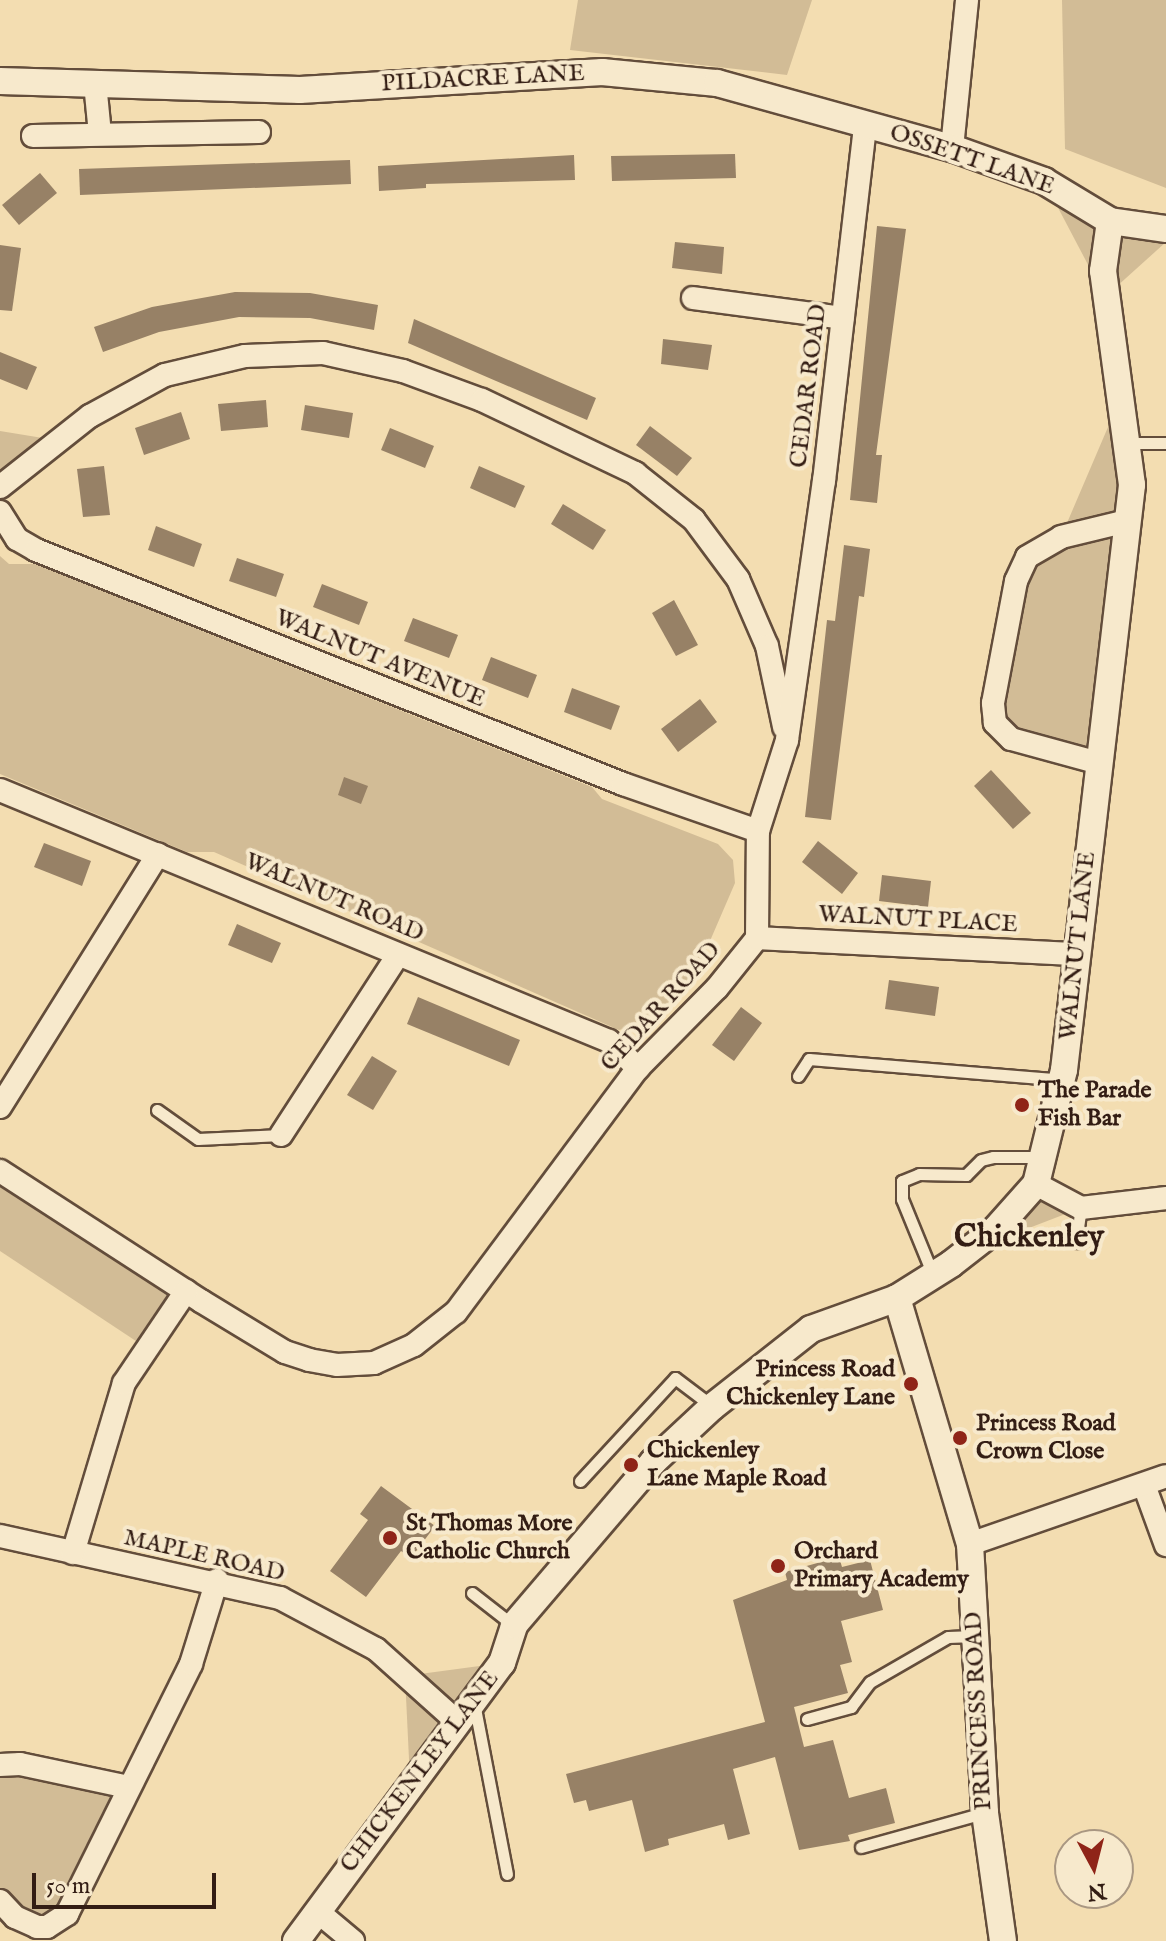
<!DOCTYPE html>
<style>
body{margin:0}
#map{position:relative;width:1166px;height:1941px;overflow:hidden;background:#f3ddb1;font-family:"IM FELL English",serif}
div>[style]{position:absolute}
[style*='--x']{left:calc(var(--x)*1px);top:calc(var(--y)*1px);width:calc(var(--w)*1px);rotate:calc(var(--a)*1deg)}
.green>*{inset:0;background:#d2bc96}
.building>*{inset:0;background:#978166}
.roads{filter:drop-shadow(2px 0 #634d3b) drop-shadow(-2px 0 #634d3b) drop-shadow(0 2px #634d3b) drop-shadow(0 -2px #634d3b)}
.service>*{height:11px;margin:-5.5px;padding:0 5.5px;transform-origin:5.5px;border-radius:5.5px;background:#f7e9cc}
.minor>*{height:22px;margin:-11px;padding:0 11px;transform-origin:11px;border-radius:11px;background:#f7e9cc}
.tertiary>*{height:26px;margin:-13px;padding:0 13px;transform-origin:13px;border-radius:13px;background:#f7e9cc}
.dots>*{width:22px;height:22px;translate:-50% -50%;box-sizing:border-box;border:4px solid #f7e9cc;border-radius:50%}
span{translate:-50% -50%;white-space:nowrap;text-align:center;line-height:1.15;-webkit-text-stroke:8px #f7e9cc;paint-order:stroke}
.street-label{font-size:24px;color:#331d14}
.poi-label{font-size:24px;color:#331d14;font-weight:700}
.left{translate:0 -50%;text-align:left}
.right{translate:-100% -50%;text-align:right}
.district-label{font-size:32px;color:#331d14;font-weight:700}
.north{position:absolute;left:1054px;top:1829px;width:80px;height:80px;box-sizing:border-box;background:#f7e9cc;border:2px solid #a99782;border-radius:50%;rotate:173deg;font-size:22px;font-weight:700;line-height:32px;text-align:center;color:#331d14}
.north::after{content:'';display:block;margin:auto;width:28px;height:36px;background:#8f2418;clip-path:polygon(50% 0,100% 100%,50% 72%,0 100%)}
.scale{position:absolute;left:32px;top:1873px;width:184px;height:36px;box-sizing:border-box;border:4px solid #331d14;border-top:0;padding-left:10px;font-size:24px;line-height:28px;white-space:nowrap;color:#331d14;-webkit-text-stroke:6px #f7e9cc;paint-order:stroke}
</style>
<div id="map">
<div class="green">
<div style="clip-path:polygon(578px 0,812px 0,787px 75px,570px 50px)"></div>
<div style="clip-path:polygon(1062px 0,1166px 0,1166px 188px,1065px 149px)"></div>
<div style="clip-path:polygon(1044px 181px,1166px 229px,1166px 242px,1105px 297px)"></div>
<div style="clip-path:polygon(1120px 399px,1130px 455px,1099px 763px,1025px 745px,993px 703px,1016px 581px,1061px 537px)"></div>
<div style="clip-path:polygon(0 431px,55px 440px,0 487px)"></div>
<div style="clip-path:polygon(0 556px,9px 564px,35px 564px,592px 787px,602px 799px,718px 844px,733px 860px,735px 883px,697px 971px,659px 1021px,619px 1030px,214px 852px,187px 852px,0 774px)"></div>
<div style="clip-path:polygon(0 1171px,186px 1291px,148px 1349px,0 1251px)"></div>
<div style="clip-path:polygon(1036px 1184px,1081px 1208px,969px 1251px)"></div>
<div style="clip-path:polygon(502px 1663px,410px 1780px,405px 1676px)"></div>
<div style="clip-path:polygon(0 1765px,128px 1787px,47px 1927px,0 1901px)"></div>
</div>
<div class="building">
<div style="clip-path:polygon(735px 154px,736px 178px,612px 181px,611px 156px)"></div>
<div style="clip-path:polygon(574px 155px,575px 180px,426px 184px,426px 188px,379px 191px,378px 166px)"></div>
<div style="clip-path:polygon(350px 160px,351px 184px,80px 195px,79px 169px)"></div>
<div style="clip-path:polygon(40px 173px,57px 193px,19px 225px,2px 205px)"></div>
<div style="clip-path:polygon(877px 226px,906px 229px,876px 455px,882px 455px,877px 503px,850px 500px)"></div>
<div style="clip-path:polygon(675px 242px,724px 247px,722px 274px,672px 268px)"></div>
<div style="clip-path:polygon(0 245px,21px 248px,12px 311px,0 310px)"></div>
<div style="clip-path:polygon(235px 292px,310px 293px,378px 305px,374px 330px,310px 318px,239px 317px,159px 332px,103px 352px,94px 327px,152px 307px)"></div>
<div style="clip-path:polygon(414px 319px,596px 398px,587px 420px,408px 343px)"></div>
<div style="clip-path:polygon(663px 339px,712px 345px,708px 370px,661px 364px)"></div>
<div style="clip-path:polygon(0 352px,37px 367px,27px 390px,0 379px)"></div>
<div style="clip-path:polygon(266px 400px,268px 427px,221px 431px,218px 404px)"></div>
<div style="clip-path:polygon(305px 405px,353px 413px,349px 438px,301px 430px)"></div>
<div style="clip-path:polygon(181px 412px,190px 439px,144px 455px,135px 428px)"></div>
<div style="clip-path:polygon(650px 426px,692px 458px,677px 476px,636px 445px)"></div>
<div style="clip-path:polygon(390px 428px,434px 446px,425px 468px,381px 450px)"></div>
<div style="clip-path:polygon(104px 466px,110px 515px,83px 517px,77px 469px)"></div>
<div style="clip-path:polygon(479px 466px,525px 486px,515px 508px,470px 488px)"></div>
<div style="clip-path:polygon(563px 504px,606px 530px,593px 550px,551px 524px)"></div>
<div style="clip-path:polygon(156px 526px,202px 544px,194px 567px,148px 550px)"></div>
<div style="clip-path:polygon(844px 545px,870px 549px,864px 597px,859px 596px,831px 820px,805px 817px,827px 620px,835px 621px)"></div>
<div style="clip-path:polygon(237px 558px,284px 574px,276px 597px,229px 581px)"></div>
<div style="clip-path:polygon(322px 584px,368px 602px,359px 625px,313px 607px)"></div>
<div style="clip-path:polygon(674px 600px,698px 645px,676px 656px,652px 613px)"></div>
<div style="clip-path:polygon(413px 618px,458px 635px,449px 658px,404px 641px)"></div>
<div style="clip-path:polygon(491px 657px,537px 675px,528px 698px,482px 680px)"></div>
<div style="clip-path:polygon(572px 688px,620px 706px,611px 730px,564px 712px)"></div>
<div style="clip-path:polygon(700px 699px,717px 722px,678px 752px,661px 729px)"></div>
<div style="clip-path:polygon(991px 770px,1031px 813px,1013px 829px,974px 786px)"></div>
<div style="clip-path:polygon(344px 777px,368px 786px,361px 804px,338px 795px)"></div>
<div style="clip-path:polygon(818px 841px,858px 873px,842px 894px,802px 862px)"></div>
<div style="clip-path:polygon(44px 843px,91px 861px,82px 886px,34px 867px)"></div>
<div style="clip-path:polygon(882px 875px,931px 881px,928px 907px,879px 901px)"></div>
<div style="clip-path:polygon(237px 924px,281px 943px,272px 963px,228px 945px)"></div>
<div style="clip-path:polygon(889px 980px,939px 987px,935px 1016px,885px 1009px)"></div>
<div style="clip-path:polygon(418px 997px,520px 1040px,509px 1066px,407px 1024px)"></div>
<div style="clip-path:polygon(741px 1007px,762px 1023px,734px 1061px,712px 1045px)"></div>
<div style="clip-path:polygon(372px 1056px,397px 1071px,373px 1110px,347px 1095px)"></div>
<div style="clip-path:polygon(381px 1486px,435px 1526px,411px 1558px,401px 1551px,366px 1597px,330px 1571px,368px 1520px,360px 1514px)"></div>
<div style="clip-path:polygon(839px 1557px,842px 1567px,870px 1560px,883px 1610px,841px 1621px,852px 1662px,840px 1665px,848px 1693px,794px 1707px,804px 1747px,833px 1740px,849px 1798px,886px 1788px,895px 1823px,848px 1835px,850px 1841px,799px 1850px,775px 1757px,733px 1769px,750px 1834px,728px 1840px,724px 1824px,668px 1839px,669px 1845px,645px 1852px,632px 1800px,589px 1811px,586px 1800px,574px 1803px,566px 1774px,765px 1722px,733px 1600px,787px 1580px,785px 1572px)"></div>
</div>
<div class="roads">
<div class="service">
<div style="--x:1128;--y:443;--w:38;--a:0"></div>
<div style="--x:798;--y:1076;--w:20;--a:-57"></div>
<div style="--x:809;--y:1059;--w:254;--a:4.7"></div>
<div style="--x:157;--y:1110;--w:50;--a:35.3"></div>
<div style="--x:198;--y:1139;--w:83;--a:-2.8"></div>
<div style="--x:1076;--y:1242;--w:34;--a:-82"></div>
<div style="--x:933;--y:1275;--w:82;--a:-112.2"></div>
<div style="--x:902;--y:1199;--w:18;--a:-90"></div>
<div style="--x:902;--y:1181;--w:18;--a:-22"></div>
<div style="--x:919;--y:1174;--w:47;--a:1.2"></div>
<div style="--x:966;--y:1175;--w:21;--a:-45"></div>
<div style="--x:981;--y:1160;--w:12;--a:-14"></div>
<div style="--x:993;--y:1157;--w:51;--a:0"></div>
<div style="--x:580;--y:1481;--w:140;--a:-47.3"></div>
<div style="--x:675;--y:1378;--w:46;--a:37.1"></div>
<div style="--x:472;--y:1593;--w:52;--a:38"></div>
<div style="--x:475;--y:1708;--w:169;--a:79.1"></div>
<div style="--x:807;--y:1719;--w:46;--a:-15.3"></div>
<div style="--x:851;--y:1707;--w:31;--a:-53"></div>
<div style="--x:870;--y:1682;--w:90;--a:-30"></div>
<div style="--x:948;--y:1637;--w:26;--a:-2"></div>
<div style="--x:861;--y:1847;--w:128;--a:-15.5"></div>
</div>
<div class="minor">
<div style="--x:95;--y:83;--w:51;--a:84.4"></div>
<div style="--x:33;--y:136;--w:226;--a:-1"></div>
<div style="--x:952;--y:148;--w:149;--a:-84.2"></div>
<div style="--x:693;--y:298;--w:151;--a:7.6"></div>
<div style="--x:0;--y:487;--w:115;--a:-38.3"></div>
<div style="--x:90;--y:416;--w:85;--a:-28.7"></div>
<div style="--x:165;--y:375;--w:82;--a:-13.4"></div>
<div style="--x:245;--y:356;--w:78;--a:-2.2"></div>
<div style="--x:323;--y:353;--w:82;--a:12.7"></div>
<div style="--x:403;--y:371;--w:84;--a:20.2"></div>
<div style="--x:482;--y:400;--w:170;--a:25.5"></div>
<div style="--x:635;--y:473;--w:75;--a:38.5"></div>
<div style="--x:694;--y:520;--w:74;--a:53.3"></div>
<div style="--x:738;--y:579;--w:73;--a:66.6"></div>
<div style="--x:767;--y:646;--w:83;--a:78.1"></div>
<div style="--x:0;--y:512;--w:32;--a:58"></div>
<div style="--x:17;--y:539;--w:22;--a:30"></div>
<div style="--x:36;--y:550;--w:632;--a:21.73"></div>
<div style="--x:623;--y:784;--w:143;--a:19.2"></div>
<div style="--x:1099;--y:763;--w:91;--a:-164.7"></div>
<div style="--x:1011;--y:739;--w:23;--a:-135"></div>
<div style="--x:995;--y:723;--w:20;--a:-96"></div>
<div style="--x:993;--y:703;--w:124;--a:-79.3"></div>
<div style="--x:1016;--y:581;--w:26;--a:-65"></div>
<div style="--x:1027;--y:557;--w:39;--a:-30"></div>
<div style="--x:1061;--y:537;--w:68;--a:-13.6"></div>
<div style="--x:0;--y:790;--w:659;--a:22.4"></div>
<div style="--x:609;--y:1041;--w:40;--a:43"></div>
<div style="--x:757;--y:938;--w:320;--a:2.9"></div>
<div style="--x:0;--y:1107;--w:298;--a:-58"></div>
<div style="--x:281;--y:1135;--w:215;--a:-57"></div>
<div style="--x:0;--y:1171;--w:239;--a:32.9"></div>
<div style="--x:201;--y:1301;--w:98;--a:31.3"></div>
<div style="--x:285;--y:1352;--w:25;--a:18"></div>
<div style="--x:309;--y:1360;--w:28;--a:10"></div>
<div style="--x:337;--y:1365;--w:37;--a:-3"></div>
<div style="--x:374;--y:1363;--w:44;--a:-24.2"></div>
<div style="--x:414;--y:1345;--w:53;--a:-38.2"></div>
<div style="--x:456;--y:1312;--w:304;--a:-53.3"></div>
<div style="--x:638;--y:1068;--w:112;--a:-45.4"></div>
<div style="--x:717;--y:988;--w:64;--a:-51.3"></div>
<div style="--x:757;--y:938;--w:107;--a:-89.5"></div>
<div style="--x:758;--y:831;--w:96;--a:-72.3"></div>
<div style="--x:787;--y:740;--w:262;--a:-81.9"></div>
<div style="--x:824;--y:481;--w:358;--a:-83.4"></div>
<div style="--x:1036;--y:1184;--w:51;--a:28.1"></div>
<div style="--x:1081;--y:1208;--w:86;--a:-6.7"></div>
<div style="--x:1144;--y:1485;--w:64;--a:69.9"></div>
<div style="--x:0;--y:1536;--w:287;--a:12.5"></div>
<div style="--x:280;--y:1598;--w:109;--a:28"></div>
<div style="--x:376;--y:1649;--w:106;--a:41.9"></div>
<div style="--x:970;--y:1544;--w:207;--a:-19.1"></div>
<div style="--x:73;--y:1553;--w:177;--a:-73.3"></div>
<div style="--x:124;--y:1383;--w:111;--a:-56"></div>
<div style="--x:0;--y:1765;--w:20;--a:-3"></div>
<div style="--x:20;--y:1764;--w:110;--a:12"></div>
<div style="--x:0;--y:1901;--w:22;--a:47"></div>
<div style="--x:15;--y:1917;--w:24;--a:24"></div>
<div style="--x:37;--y:1927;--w:10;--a:0"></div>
<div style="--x:47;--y:1927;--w:24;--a:-33"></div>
<div style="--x:67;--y:1914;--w:279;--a:-63.6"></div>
<div style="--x:191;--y:1664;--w:88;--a:-72.8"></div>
<div style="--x:317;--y:1911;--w:47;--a:39.8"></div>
</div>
<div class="tertiary">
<div style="--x:0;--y:81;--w:300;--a:1.7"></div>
<div style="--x:300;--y:90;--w:303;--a:-3.4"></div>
<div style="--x:602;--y:72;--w:116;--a:5.5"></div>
<div style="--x:717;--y:83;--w:244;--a:15.5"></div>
<div style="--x:952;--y:148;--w:98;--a:19.7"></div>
<div style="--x:1044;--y:181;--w:77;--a:31.2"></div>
<div style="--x:1110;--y:221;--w:57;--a:8.1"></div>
<div style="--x:897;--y:1298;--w:257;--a:73.5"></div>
<div style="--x:970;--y:1544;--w:269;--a:86.8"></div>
<div style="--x:985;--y:1813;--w:129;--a:82"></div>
<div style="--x:296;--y:1941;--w:346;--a:-53.5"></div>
<div style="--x:502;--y:1663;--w:40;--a:-72"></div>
<div style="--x:514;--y:1625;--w:214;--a:-49.5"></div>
<div style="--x:653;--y:1462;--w:81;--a:-43"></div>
<div style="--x:712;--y:1407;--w:126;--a:-38.2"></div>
<div style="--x:811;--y:1329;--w:91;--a:-19.8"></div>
<div style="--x:897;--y:1298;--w:64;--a:-32.2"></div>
<div style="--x:951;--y:1264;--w:57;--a:-37.9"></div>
<div style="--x:996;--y:1229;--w:60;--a:-48.4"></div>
<div style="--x:1036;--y:1184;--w:117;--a:-76.2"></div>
<div style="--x:1064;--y:1070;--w:589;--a:-83.37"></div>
<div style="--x:1132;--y:485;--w:216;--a:-97.7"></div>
<div style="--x:1103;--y:271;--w:50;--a:-82"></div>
</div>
</div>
<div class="dots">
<div style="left:1022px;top:1105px;background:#8f2418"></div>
<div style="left:911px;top:1384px;background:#8f2418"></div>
<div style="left:960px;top:1438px;background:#8f2418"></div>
<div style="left:631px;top:1465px;background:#8f2418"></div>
<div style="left:390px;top:1538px;background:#8f2418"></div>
<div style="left:778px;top:1566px;background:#8f2418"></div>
</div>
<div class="street-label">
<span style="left:483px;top:79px;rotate:-3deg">PILDACRE LANE</span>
<span style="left:972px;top:160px;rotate:19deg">OSSETT LANE</span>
<span style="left:809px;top:386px;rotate:-83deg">CEDAR ROAD</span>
<span style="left:380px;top:659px;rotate:22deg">WALNUT AVENUE</span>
<span style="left:334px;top:898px;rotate:23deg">WALNUT ROAD</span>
<span style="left:918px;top:920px;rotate:3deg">WALNUT PLACE</span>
<span style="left:1078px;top:946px;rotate:-84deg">WALNUT LANE</span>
<span style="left:661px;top:1007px;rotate:-48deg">CEDAR ROAD</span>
<span style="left:204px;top:1556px;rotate:13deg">MAPLE ROAD</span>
<span style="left:979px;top:1711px;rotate:-93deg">PRINCESS ROAD</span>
<span style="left:420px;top:1772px;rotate:-53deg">CHICKENLEY LANE</span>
</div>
<div class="poi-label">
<span class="left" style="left:1038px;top:1105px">The Parade<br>Fish Bar</span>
<span class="right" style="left:895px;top:1384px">Princess Road<br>Chickenley Lane</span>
<span class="left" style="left:976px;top:1438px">Princess Road<br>Crown Close</span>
<span class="left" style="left:647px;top:1465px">Chickenley<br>Lane Maple Road</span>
<span class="left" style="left:406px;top:1538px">St Thomas More<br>Catholic Church</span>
<span class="left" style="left:794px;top:1566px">Orchard<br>Primary Academy</span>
</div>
<div class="district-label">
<span style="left:1029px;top:1238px">Chickenley</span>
</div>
<div class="north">N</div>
<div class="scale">50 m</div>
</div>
